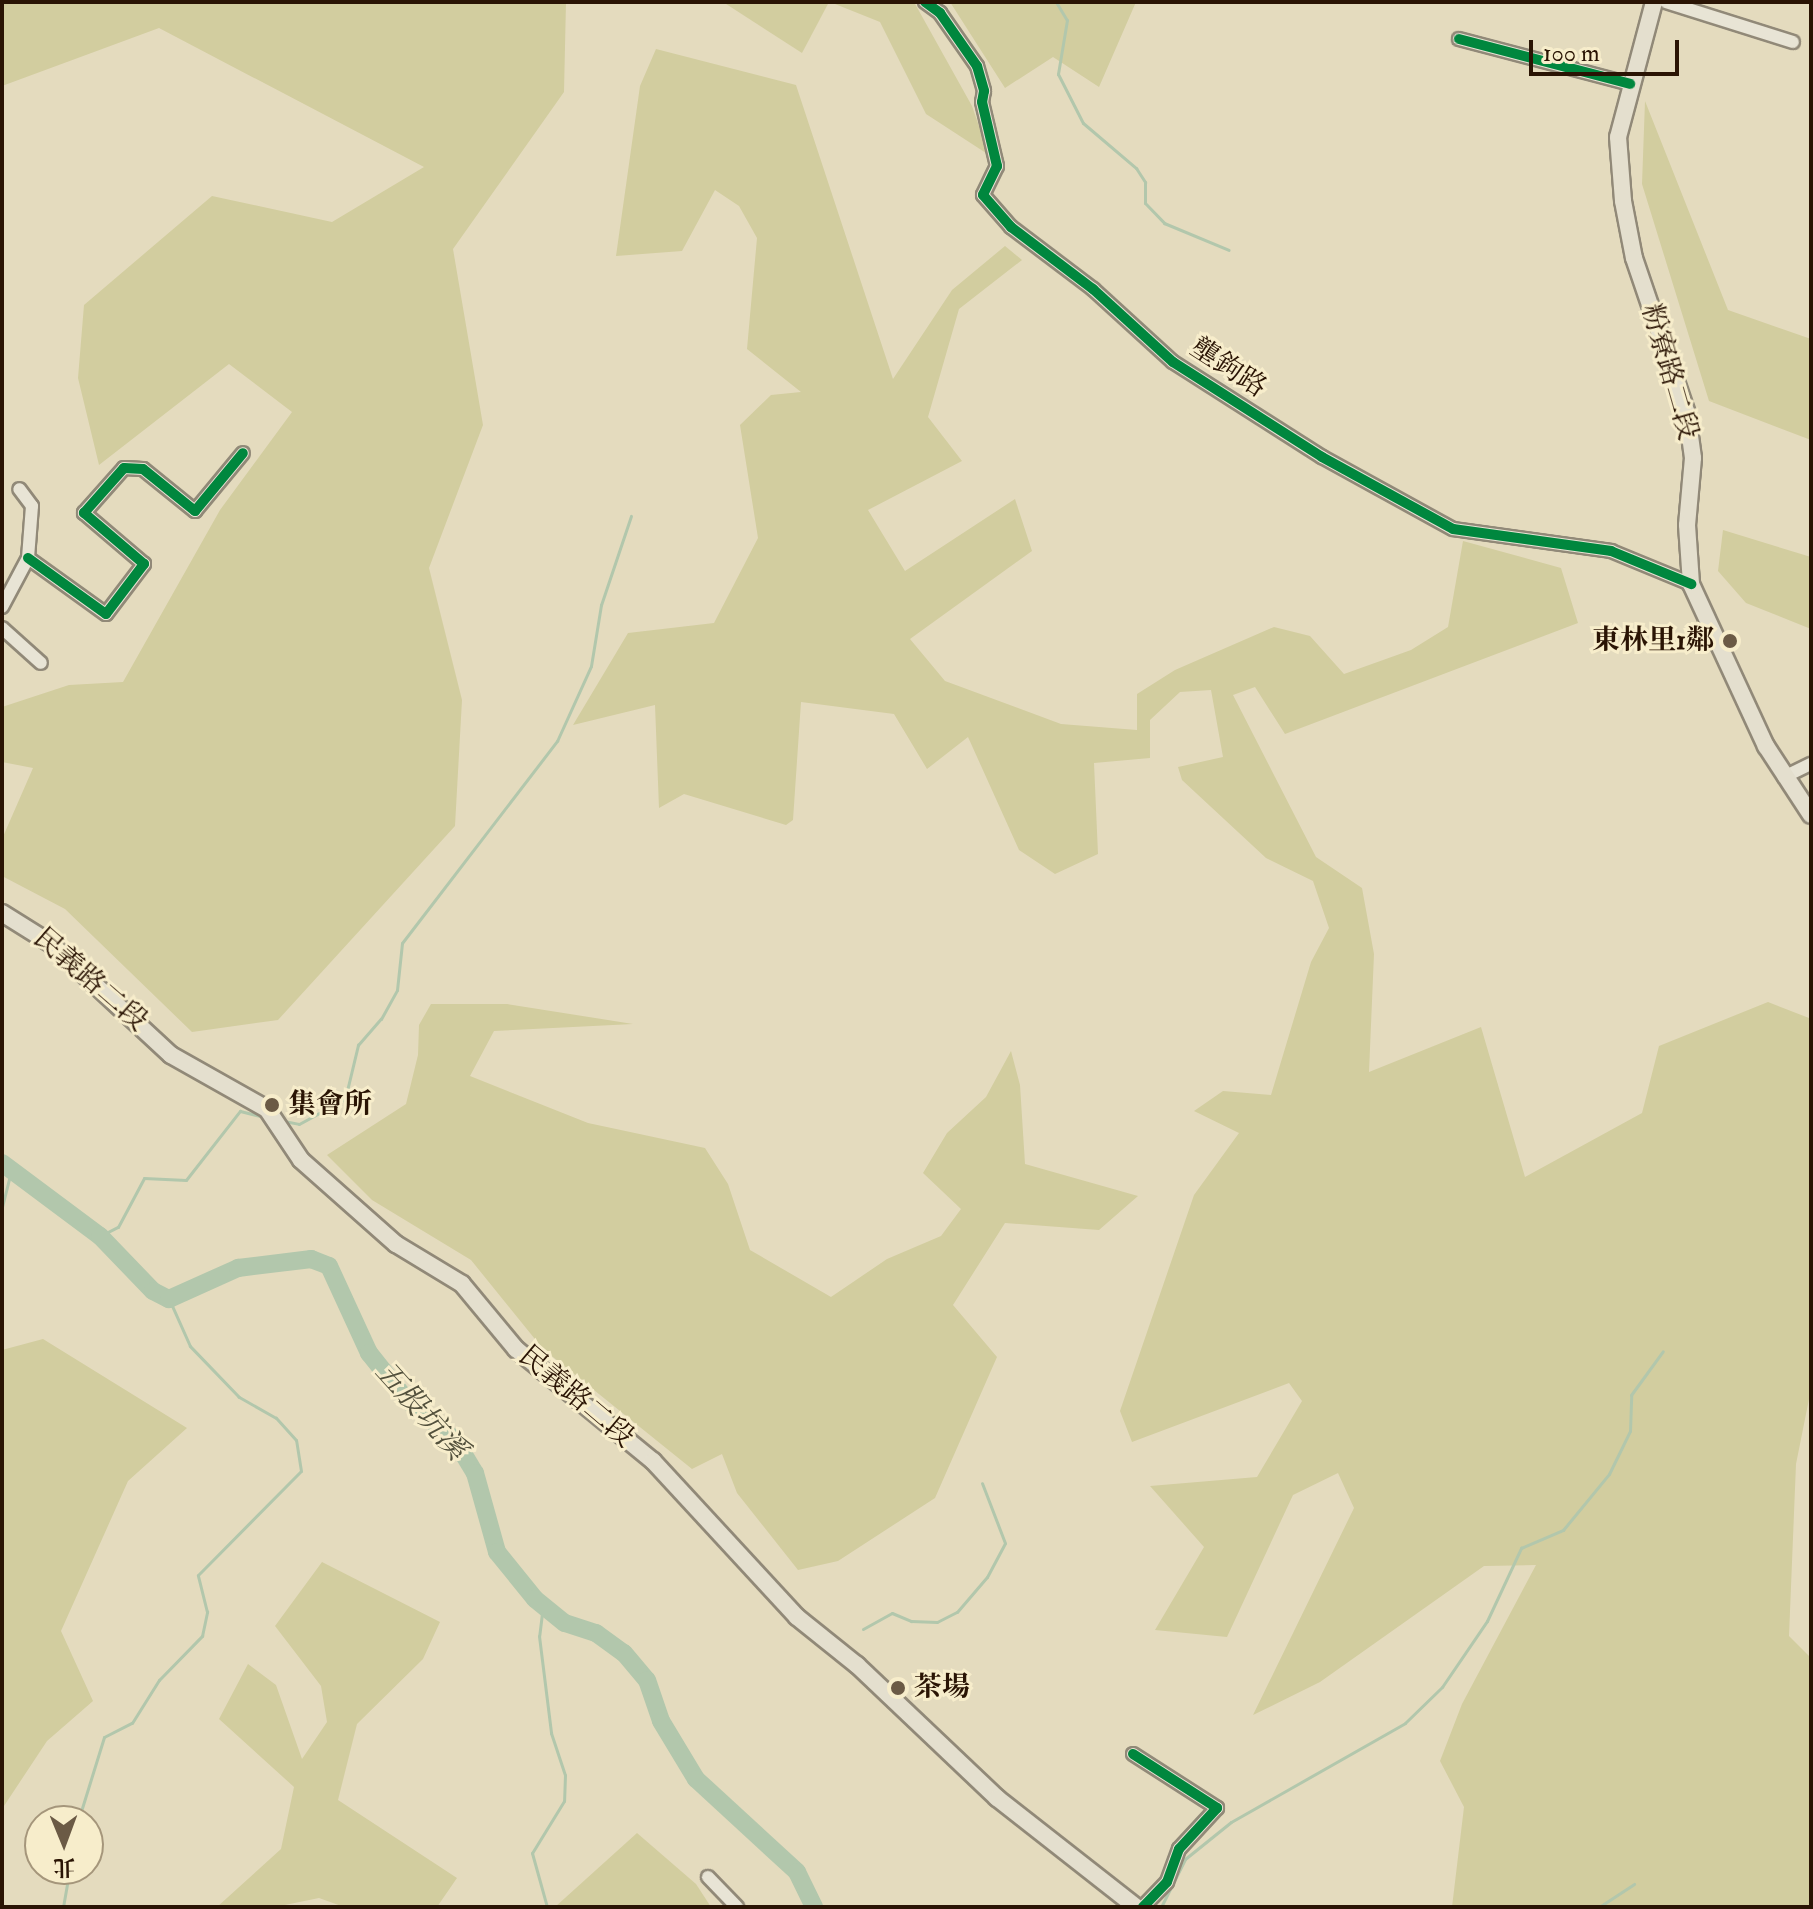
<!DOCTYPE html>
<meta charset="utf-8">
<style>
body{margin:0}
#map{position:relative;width:1813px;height:1909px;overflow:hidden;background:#e4dbbe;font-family:"IM FELL Double Pica","Noto Serif TC",serif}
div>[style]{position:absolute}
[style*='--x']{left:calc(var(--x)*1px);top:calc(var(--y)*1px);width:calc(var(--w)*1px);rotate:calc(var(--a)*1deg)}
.green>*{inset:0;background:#d2cd9f}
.stream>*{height:3px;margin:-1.5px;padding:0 1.5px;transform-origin:1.5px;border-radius:1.5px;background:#b2c7ac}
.river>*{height:18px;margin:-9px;padding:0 9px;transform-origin:9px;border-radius:9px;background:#b2c7ac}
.roads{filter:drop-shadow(2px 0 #918978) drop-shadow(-2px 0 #918978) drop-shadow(0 2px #918978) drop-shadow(0 -2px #918978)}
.minor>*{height:12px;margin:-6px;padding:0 6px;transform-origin:6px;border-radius:6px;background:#e8e4d5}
.major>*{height:16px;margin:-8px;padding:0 8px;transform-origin:8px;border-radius:8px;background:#e4dfce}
.cycleway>*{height:10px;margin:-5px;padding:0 5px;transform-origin:5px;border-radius:5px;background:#00873e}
.dots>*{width:22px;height:22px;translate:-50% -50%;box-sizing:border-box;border:4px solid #f7edcb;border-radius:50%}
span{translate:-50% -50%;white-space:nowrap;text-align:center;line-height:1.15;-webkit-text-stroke:6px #f7edcb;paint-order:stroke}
.street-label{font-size:28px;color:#2a1404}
.poi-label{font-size:28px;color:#2a1404;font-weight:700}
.right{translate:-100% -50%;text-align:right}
.left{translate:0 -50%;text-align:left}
.water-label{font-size:30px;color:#52503c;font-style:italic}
.frame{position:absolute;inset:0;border:4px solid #2a1404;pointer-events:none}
.north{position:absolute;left:24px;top:1805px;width:80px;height:80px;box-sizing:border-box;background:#f7edcb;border:2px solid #a5967b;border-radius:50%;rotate:179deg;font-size:22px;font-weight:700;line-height:32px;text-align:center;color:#2a1404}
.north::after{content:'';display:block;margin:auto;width:28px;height:36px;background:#6b5a45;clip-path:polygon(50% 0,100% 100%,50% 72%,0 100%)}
.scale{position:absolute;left:1529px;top:40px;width:150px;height:36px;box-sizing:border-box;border:4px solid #2a1404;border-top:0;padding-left:10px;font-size:24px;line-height:28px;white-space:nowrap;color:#2a1404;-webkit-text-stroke:6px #f7edcb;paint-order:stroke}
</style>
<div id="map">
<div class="green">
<div style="clip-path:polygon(2px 2px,566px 2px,564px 92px,453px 249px,483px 425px,429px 568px,462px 700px,455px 826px,278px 1020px,192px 1032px,65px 909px,2px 876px,2px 839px,33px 768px,2px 762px,2px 707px,69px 685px,123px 682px,220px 510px,292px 412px,229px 364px,99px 465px,78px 378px,84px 305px,212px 196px,332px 222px,424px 167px,159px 28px,2px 86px)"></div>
<div style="clip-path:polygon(723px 2px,829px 2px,802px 53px)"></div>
<div style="clip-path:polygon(830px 2px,914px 2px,972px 106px,989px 155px,926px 114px,880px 22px)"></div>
<div style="clip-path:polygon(950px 2px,1136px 2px,1099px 87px,1053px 57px,1005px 88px)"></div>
<div style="clip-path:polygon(656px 49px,796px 85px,893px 379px,952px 290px,1005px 246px,1022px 260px,959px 309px,928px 417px,962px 461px,868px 510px,905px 571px,1015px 499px,1032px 551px,910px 639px,945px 681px,1061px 724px,1137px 730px,1137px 694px,1175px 670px,1274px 627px,1310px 636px,1344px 674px,1411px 650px,1448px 627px,1463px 541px,1561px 568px,1578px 623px,1285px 734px,1255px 687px,1233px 695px,1316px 857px,1362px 888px,1374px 954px,1369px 1072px,1481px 1027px,1525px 1177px,1642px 1113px,1659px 1046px,1768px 1002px,1809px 1018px,1811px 1008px,1811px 1389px,1796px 1464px,1789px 1636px,1811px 1658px,1811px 1907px,1452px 1907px,1464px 1807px,1440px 1761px,1462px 1704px,1536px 1565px,1484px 1566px,1320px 1682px,1253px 1715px,1354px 1508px,1338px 1473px,1293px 1495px,1227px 1637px,1155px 1630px,1204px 1547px,1150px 1486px,1257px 1477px,1302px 1401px,1289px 1383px,1132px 1442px,1120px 1411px,1194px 1195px,1239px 1133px,1194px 1111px,1223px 1091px,1271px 1095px,1311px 962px,1329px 928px,1313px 881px,1266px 858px,1182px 780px,1178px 767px,1223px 757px,1211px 690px,1180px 692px,1150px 720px,1150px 758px,1094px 763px,1098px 854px,1055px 874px,1019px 850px,968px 737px,927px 769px,894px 714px,801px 702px,793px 820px,786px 825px,684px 794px,659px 808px,655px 705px,573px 725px,628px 633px,714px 623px,758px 538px,740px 425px,771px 395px,801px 392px,747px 349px,757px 238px,739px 206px,715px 190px,682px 251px,616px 256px,640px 86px)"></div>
<div style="clip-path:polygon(1645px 101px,1728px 310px,1811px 339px,1811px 440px,1709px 401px,1642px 184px)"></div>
<div style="clip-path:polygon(1723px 530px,1811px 557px,1811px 629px,1746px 603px,1718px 571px)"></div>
<div style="clip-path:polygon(431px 1004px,507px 1004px,633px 1024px,494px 1031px,470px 1076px,588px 1123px,705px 1148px,728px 1184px,750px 1250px,831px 1297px,887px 1259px,941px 1236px,961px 1209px,923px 1173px,947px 1133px,986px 1097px,1011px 1051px,1020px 1085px,1025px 1164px,1138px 1196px,1099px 1230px,1005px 1223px,953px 1305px,997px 1357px,935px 1498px,838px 1561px,798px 1570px,737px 1493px,722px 1454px,692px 1469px,543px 1349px,471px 1260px,372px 1200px,327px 1155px,406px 1104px,418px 1055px,419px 1025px)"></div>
<div style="clip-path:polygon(43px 1339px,187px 1428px,128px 1481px,61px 1631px,93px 1701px,47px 1741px,2px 1809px,2px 1350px)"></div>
<div style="clip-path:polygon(322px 1562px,440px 1622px,423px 1659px,357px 1724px,338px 1800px,457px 1878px,437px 1907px,344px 1907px,319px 1898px,275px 1907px,217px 1907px,281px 1849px,294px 1787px,219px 1719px,248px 1664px,276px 1685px,302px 1759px,327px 1722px,321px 1686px,275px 1626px)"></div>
<div style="clip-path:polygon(637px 1833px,696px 1884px,711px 1907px,555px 1907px)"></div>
</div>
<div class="stream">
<div style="--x:1056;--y:2;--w:21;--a:59"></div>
<div style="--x:1067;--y:20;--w:55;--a:99.5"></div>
<div style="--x:1058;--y:74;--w:55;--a:63"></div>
<div style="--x:1083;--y:123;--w:70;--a:40.3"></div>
<div style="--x:1136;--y:168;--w:17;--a:57"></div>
<div style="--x:1145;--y:182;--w:21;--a:90"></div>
<div style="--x:1145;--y:203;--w:28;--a:46"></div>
<div style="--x:1164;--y:223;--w:70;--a:22.6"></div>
<div style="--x:284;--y:1121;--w:15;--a:11"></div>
<div style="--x:299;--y:1124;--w:52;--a:-28.5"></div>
<div style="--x:345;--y:1099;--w:56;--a:-76.5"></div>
<div style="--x:358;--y:1045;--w:35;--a:-49"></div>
<div style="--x:381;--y:1019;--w:33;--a:-61"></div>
<div style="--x:397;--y:990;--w:47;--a:-83.9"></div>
<div style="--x:402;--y:943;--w:255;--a:-52.5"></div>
<div style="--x:557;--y:741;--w:82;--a:-65.6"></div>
<div style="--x:591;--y:666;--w:62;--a:-80.7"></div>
<div style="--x:601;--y:605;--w:94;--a:-71.4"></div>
<div style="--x:2;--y:1207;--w:36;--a:-76"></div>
<div style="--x:100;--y:1236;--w:20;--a:-27"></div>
<div style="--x:118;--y:1227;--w:55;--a:-62"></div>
<div style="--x:144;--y:1178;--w:42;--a:2.7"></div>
<div style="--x:186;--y:1180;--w:88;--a:-52"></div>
<div style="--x:240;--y:1111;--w:25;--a:14"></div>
<div style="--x:543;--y:1605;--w:31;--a:97"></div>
<div style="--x:539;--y:1636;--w:98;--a:82.9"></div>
<div style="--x:551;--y:1733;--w:44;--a:71.6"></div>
<div style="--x:565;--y:1775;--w:26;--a:92"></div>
<div style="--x:564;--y:1801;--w:61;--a:121.6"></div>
<div style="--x:532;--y:1853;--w:56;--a:74.5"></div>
<div style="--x:863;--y:1629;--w:33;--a:-29"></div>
<div style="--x:892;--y:1613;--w:21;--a:23"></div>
<div style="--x:911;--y:1621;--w:26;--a:2"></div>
<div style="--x:937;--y:1622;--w:22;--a:-27"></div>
<div style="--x:957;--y:1612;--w:46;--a:-49.4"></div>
<div style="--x:987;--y:1577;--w:38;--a:-62"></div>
<div style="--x:1005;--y:1543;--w:64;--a:-111"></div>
<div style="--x:78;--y:1821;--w:88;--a:-72.8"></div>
<div style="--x:104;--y:1737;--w:31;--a:-27"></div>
<div style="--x:132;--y:1723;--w:51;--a:-57.9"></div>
<div style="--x:159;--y:1680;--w:62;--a:-45.7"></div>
<div style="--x:202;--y:1636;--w:25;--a:-78"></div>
<div style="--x:207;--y:1612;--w:38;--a:-104"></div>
<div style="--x:198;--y:1575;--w:146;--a:-45.3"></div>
<div style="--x:301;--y:1471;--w:31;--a:-99"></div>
<div style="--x:296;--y:1440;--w:30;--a:-132"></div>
<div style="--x:276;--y:1418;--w:43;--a:-150.4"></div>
<div style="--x:239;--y:1397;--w:71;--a:-133.9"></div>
<div style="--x:190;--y:1346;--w:51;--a:-114.1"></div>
<div style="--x:63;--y:1907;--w:39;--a:-80"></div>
<div style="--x:1161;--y:1907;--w:54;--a:-63.4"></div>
<div style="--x:1185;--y:1859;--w:59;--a:-38.8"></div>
<div style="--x:1231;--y:1822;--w:200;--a:-29.6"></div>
<div style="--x:1405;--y:1723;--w:52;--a:-44.2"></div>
<div style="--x:1442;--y:1687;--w:80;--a:-55.7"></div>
<div style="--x:1487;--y:1621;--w:81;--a:-65"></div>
<div style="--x:1521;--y:1548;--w:46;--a:-23.2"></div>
<div style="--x:1563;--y:1530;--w:72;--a:-50.6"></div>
<div style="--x:1609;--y:1474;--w:48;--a:-64"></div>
<div style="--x:1630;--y:1431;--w:36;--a:-88"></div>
<div style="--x:1631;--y:1395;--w:54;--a:-54"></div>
<div style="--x:1599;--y:1907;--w:42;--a:-33.3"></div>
</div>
<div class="river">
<div style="--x:2;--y:1163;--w:122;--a:36.7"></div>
<div style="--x:100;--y:1236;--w:76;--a:46.1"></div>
<div style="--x:153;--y:1291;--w:18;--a:27"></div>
<div style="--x:169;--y:1299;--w:76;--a:-24.2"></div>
<div style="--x:238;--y:1268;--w:74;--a:-7"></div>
<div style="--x:311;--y:1259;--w:19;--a:21"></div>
<div style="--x:329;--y:1266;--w:96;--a:65.3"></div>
<div style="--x:369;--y:1353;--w:58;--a:51.3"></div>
<div style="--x:405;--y:1398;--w:65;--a:40"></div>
<div style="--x:455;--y:1440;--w:39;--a:59"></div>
<div style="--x:475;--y:1473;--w:82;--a:74.4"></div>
<div style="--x:497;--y:1552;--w:60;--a:51"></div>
<div style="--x:535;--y:1599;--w:38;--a:39"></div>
<div style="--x:565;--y:1623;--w:33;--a:18"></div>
<div style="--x:596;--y:1633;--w:34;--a:36"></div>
<div style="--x:624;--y:1653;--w:35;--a:50"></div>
<div style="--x:647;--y:1680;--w:43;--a:71.1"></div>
<div style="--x:661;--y:1721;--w:68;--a:58.9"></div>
<div style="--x:696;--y:1779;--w:137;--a:42.6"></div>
<div style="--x:797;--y:1872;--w:39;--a:64"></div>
</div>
<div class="roads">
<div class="minor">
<div style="--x:925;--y:2;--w:19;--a:36"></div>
<div style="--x:940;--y:13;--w:65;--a:55.1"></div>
<div style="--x:977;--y:66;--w:26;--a:74"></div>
<div style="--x:984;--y:91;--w:11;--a:100"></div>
<div style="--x:982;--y:102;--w:66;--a:76.8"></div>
<div style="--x:997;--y:166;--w:32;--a:116"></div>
<div style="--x:983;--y:195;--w:43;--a:48.8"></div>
<div style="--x:1011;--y:227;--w:103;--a:37.1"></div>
<div style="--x:1093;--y:289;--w:108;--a:42.4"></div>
<div style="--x:1173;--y:362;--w:177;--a:32.5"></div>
<div style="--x:1322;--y:457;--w:149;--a:28.8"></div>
<div style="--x:1453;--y:529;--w:160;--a:7.9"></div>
<div style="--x:1611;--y:551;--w:87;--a:22.4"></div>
<div style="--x:1666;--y:2;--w:133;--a:17.5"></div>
<div style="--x:1459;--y:39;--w:177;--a:14.7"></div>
<div style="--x:28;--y:558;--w:96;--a:35.7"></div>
<div style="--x:106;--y:614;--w:63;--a:-52.8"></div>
<div style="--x:144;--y:564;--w:79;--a:-139.6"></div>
<div style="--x:84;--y:513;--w:60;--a:-48.4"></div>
<div style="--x:124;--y:468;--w:19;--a:3"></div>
<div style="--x:143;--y:469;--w:67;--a:38.9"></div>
<div style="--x:195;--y:511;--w:75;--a:-50.4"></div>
<div style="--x:2;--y:607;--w:55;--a:-62"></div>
<div style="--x:28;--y:558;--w:52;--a:-85.6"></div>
<div style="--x:32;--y:506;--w:21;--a:-127"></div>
<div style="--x:2;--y:628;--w:52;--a:41.9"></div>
<div style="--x:1784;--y:777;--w:30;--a:-26"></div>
<div style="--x:1133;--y:1754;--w:100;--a:32.7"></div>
<div style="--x:1217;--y:1808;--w:56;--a:132.8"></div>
<div style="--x:1179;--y:1849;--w:35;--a:110"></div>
<div style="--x:1167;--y:1882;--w:35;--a:134"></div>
<div style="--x:708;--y:1877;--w:42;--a:46"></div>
</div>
<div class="major">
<div style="--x:1654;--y:2;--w:140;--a:104.9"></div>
<div style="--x:1618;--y:137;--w:64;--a:85.5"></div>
<div style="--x:1623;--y:201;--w:58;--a:79.1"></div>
<div style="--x:1634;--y:258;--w:165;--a:71.2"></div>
<div style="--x:1687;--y:414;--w:44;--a:82.2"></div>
<div style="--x:1693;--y:458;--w:67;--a:95.1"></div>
<div style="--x:1687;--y:525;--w:59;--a:86.1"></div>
<div style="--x:1691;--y:584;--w:179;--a:65.2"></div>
<div style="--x:1766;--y:746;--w:82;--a:56.9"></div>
<div style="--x:2;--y:913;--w:57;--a:32"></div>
<div style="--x:50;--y:943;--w:165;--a:42.8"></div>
<div style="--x:171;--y:1055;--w:110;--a:29.4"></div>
<div style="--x:267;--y:1109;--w:61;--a:56.3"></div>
<div style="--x:301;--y:1160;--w:127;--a:41.5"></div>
<div style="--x:396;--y:1244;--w:77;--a:31.2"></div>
<div style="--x:462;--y:1284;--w:85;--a:50.3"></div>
<div style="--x:516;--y:1349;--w:177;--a:39.3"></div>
<div style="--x:653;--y:1461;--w:212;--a:47.3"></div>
<div style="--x:797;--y:1617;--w:77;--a:38.7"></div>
<div style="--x:857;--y:1665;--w:193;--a:43.5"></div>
<div style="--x:997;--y:1798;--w:177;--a:38.1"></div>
</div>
</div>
<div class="cycleway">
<div style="--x:925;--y:2;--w:19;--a:36"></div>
<div style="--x:940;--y:13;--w:65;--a:55.1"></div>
<div style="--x:977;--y:66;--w:26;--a:74"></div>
<div style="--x:984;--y:91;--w:11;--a:100"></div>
<div style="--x:982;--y:102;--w:66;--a:76.8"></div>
<div style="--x:997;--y:166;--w:32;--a:116"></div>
<div style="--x:983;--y:195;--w:43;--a:48.8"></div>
<div style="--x:1011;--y:227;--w:103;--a:37.1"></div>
<div style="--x:1093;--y:289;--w:108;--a:42.4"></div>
<div style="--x:1173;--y:362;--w:177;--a:32.5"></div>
<div style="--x:1322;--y:457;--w:149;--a:28.8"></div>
<div style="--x:1453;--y:529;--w:160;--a:7.9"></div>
<div style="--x:1611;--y:551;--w:87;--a:22.4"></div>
<div style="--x:1459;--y:39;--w:177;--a:14.7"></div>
<div style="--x:28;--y:558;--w:96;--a:35.7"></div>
<div style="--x:106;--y:614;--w:63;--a:-52.8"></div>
<div style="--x:144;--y:564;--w:79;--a:-139.6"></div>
<div style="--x:84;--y:513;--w:60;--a:-48.4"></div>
<div style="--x:124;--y:468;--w:19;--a:3"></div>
<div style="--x:143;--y:469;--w:67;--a:38.9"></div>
<div style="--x:195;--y:511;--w:75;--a:-50.4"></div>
<div style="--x:1133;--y:1754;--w:100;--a:32.7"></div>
<div style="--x:1217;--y:1808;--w:56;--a:132.8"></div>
<div style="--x:1179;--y:1849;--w:35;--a:110"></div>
<div style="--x:1167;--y:1882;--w:35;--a:134"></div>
</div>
<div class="dots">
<div style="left:1730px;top:641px;background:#6b5a45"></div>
<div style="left:272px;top:1105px;background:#6b5a45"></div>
<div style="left:898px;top:1688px;background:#6b5a45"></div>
</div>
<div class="street-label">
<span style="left:1228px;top:368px;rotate:33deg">壟鉤路</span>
<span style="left:1669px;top:372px;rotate:74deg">粉寮路二段</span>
<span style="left:90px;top:980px;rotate:41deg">民義路二段</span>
<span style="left:576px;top:1397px;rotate:40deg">民義路二段</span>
</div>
<div class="poi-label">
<span class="right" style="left:1714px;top:641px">東林里1鄰</span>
<span class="left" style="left:288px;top:1105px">集會所</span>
<span class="left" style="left:914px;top:1688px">茶場</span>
</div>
<div class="water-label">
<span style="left:421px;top:1411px;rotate:48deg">五股坑溪</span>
</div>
<div class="frame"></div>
<div class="north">北</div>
<div class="scale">100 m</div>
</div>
